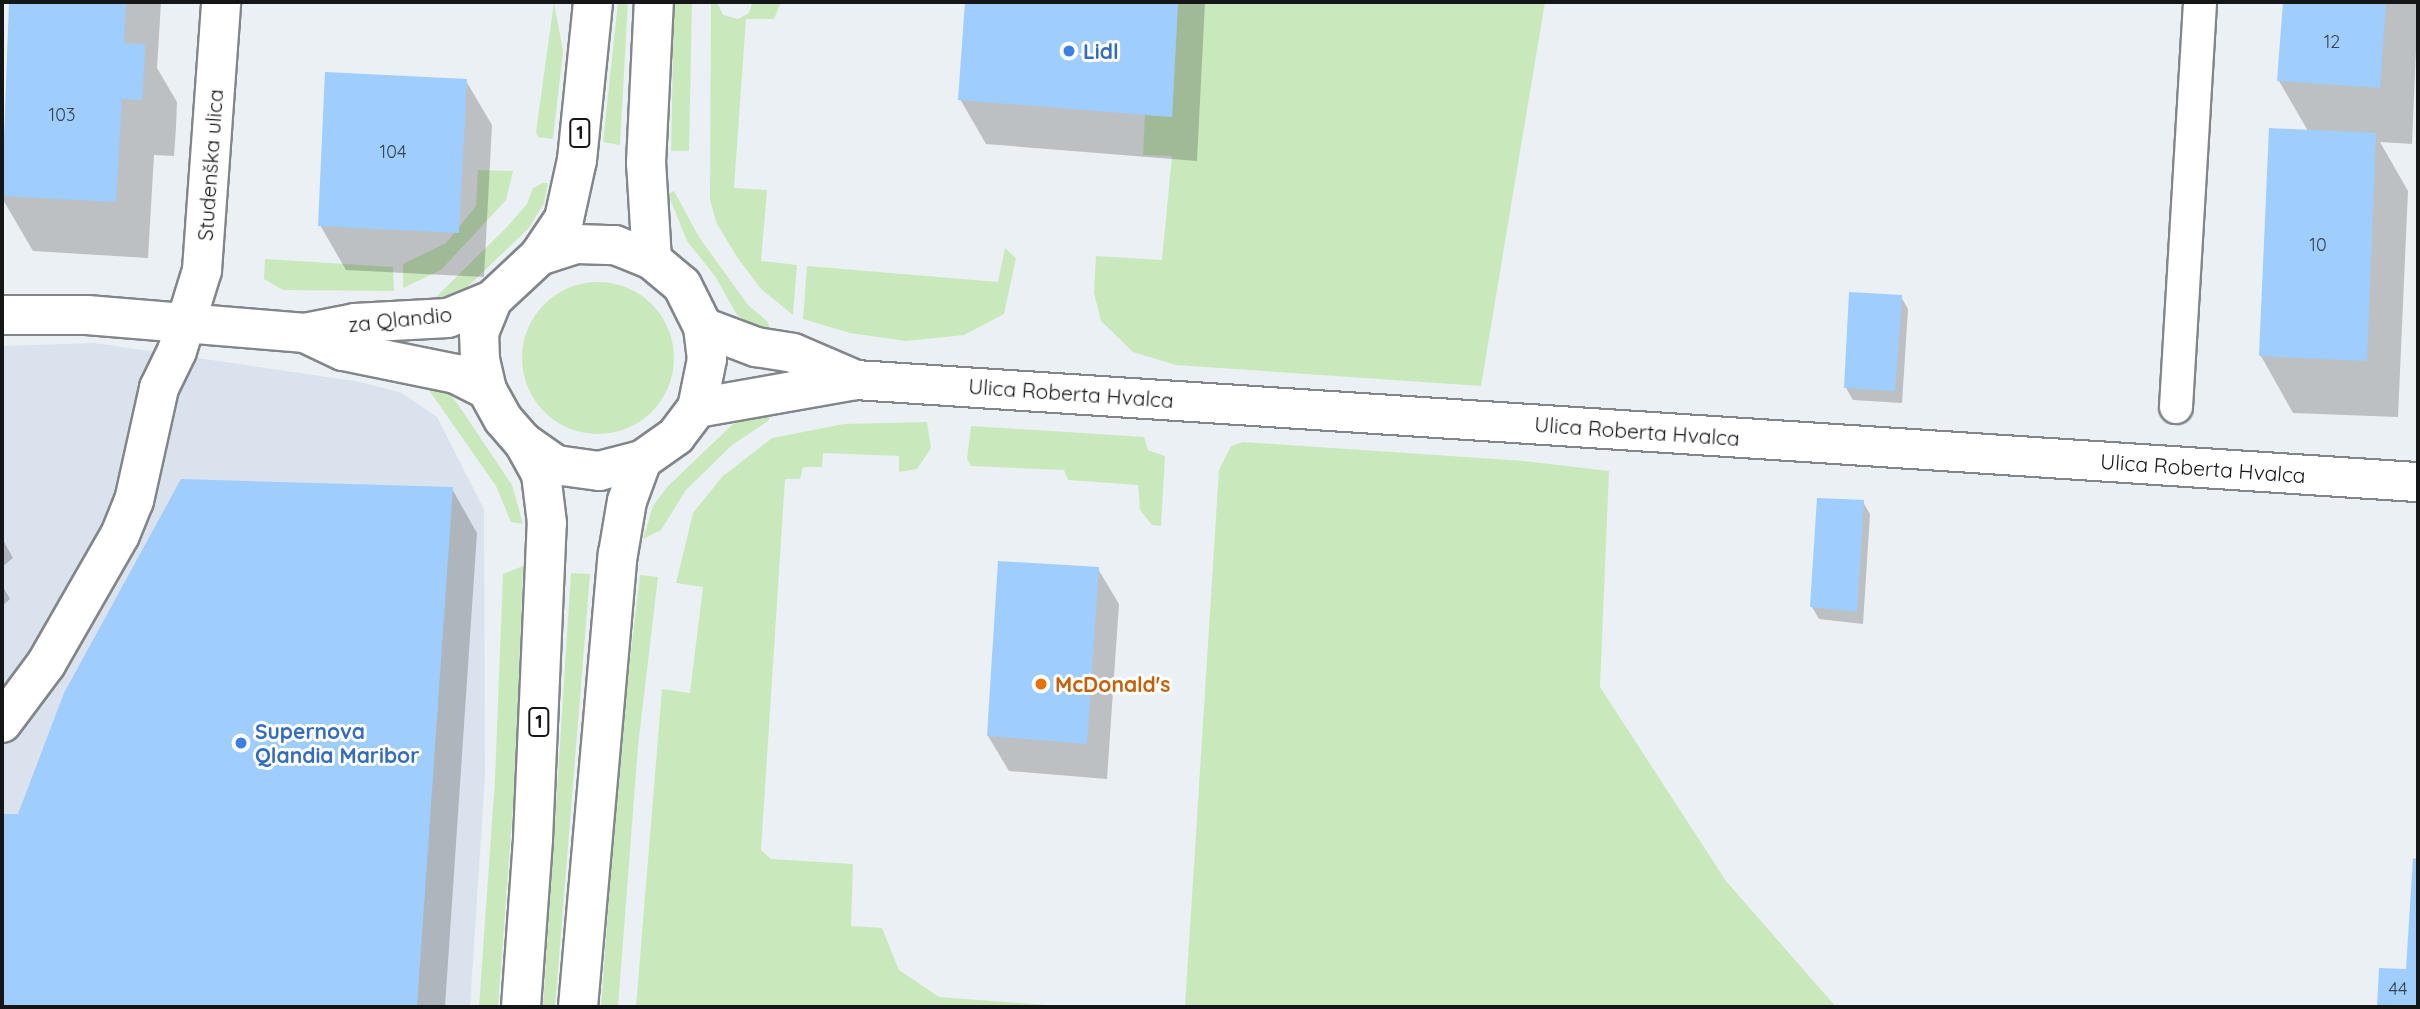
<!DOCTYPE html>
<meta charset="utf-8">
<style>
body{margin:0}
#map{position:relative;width:2420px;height:1009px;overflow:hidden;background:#ebf0f4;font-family:Quicksand,sans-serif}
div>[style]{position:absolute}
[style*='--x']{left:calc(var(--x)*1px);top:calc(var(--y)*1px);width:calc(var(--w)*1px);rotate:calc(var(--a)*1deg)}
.built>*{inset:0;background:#dae3ed}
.green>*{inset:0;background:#c9e9bd}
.round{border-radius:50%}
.shadow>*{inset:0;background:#0003}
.building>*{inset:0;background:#9fcdfd}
.roads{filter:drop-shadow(2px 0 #82868a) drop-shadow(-2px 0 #82868a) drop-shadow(0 2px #82868a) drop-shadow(0 -2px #82868a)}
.pedestrian>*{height:32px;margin:-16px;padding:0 16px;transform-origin:16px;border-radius:16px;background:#fff}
.minor>*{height:38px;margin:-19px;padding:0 19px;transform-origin:19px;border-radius:19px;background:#fff}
.primary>*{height:38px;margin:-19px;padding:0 19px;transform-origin:19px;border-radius:19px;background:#fff}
.dots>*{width:19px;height:19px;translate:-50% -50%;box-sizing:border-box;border:4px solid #fff;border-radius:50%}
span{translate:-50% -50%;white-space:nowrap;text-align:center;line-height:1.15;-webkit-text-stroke:6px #fff;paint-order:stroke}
.number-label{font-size:18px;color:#384451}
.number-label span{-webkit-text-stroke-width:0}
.shield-label span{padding:2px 5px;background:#fff;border:2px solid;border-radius:5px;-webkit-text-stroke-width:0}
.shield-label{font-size:19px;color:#151618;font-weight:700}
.shop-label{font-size:21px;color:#366cbe;font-weight:700}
.left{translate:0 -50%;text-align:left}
.street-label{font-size:21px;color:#151618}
.food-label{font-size:21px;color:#c56008;font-weight:700}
.frame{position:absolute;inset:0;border:4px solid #151618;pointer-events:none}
</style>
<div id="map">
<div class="built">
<div style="clip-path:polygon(95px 343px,361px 382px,402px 393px,437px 417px,484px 509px,485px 777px,470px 1007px,2px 1007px,2px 346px)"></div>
</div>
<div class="green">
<div style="clip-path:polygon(554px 2px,563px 51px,553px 139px,538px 137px,536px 132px)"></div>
<div style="clip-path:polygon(618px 2px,628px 2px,620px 145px,603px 142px)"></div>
<div style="clip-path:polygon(674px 2px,692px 2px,689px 151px,671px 151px)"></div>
<div style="clip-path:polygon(711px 2px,717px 2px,723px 15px,738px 19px,749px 13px,752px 3px,780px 4px,774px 19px,746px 19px,734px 188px,767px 190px,761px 261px,797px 265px,793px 315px,761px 289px,737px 257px,717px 224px,710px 200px)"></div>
<div style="clip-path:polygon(1178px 2px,1545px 2px,1481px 386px,1176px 365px,1133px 352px,1101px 321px,1094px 293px,1096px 256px,1162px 260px,1172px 156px,1143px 155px,1145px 115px,1172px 117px)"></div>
<div style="clip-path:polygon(478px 170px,513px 171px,506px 200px,441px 270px,403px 288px,403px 264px,446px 243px,476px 206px)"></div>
<div style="clip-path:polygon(543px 183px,548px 183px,544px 203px,529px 228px,459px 295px,444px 302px,433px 300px,507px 227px,527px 204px,533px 188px)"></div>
<div style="clip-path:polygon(674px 191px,699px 237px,748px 305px,767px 321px,773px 337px,737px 315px,715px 276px,687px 241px,668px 194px)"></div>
<div style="clip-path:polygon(1005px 248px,1016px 258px,1004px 314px,964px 335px,906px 341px,850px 333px,803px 319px,807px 266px,998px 282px)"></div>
<div style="clip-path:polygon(265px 259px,393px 267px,394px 291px,283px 290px,264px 279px)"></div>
<div class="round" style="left:522px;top:282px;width:152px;height:152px"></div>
<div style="clip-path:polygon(424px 383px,446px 390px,457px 403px,512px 485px,523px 524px,511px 522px,496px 486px)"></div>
<div style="clip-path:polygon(772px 412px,768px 421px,732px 445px,686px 490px,661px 530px,643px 539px,653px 506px,668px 486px,733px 424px)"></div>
<div style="clip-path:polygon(927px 422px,931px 448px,917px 469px,899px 472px,899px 456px,823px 453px,822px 467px,803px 467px,800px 479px,785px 479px,761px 850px,771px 859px,853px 864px,851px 926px,882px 928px,899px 970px,939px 997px,1073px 1007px,636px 1007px,662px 689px,690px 693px,703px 587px,676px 583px,693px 513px,722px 477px,772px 438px,844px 424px)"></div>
<div style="clip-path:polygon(971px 426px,1144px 437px,1148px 450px,1165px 456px,1161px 526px,1152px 525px,1140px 510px,1138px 485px,1068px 480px,1064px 470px,971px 466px,967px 459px)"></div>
<div style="clip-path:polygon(1243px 442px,1524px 461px,1609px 471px,1600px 687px,1726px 881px,1836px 1007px,1185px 1007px,1219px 470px,1231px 446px)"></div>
<div style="clip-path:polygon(523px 566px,515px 779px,498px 1007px,479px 1007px,495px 779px,503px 574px)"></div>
<div style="clip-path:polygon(571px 573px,590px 574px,555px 1007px,543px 1007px)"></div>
<div style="clip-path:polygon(640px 575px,658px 577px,638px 746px,618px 1007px,601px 1007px,620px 746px)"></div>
</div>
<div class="shadow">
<div style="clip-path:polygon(10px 2px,161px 2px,157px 68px,177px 102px,176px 127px,174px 156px,154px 155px,148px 258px,33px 251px,2px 198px)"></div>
<div style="clip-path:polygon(967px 2px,1205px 2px,1197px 161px,986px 144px,960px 99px)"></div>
<div style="clip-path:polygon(2284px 2px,2418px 2px,2412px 144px,2380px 142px,2408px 191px,2398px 417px,2293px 413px,2261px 356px,2308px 131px,2279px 81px)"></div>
<div style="clip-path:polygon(466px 81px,492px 125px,484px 277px,346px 270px,320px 225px)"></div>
<div style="clip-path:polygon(1901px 297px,1908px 309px,1902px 403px,1853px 400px,1846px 388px)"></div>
<div style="clip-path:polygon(452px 489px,477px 533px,445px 1007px,2px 1007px,2px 815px,19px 816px)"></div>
<div style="clip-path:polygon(1863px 502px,1870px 514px,1863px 624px,1819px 619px,1812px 607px)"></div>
<div style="clip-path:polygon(2px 538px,13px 558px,2px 567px)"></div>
<div style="clip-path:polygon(1098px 569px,1119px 604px,1107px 779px,1009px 771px,988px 736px)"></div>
<div style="clip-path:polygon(2px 585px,10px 599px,2px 606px)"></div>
<div style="clip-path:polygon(2414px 860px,2418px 860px,2418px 1007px,2379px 1007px,2381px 970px,2408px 971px)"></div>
</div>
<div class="building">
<div style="clip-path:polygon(9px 2px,126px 2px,124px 43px,145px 44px,144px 70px,142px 100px,122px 99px,116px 202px,2px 196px)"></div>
<div style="clip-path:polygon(965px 2px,1178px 2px,1172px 117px,958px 100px)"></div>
<div style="clip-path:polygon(2283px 2px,2386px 2px,2380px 88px,2277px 81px)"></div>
<div style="clip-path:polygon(325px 72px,467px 79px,459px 233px,318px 226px)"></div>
<div style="clip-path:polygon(2269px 128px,2376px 133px,2367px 361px,2259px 356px)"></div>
<div style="clip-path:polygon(1849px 292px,1902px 295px,1895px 391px,1844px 388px)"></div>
<div style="clip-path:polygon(181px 479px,453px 487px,417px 1007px,2px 1007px,2px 814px,18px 814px,64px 693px)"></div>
<div style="clip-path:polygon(1817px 498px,1864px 500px,1857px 612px,1810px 607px)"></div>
<div style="clip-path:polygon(998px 561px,1099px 567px,1087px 744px,987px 736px)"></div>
<div style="clip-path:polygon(2413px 858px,2418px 859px,2418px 1007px,2377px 1007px,2379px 968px,2406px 969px)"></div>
</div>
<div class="roads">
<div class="pedestrian">
<div style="--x:2176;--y:407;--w:406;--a:-86.6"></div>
</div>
<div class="minor">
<div style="--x:2;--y:315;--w:85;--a:0"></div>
<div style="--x:87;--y:315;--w:219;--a:4.7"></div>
<div style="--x:305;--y:333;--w:51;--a:-11.3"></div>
<div style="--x:355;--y:323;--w:93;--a:-3.1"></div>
<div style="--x:448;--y:318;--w:48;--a:-22.2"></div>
<div style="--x:703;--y:327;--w:57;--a:20.7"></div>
<div style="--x:756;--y:347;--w:37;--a:9"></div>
<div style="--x:793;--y:353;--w:69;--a:23.2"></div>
<div style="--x:305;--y:333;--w:42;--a:25.3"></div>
<div style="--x:343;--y:351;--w:115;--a:11.5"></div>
<div style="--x:456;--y:374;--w:35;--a:27"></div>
<div style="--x:697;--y:408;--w:161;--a:-10"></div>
<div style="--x:856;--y:380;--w:1565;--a:3.74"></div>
<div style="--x:2;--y:723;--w:74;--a:-53.3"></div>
<div style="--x:46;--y:664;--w:149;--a:-60.2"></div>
<div style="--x:120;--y:535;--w:37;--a:-68"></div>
<div style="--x:134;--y:501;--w:116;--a:-77.5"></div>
<div style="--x:159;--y:388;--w:41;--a:-64.1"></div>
<div style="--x:177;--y:351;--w:85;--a:-72.8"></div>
<div style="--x:202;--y:270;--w:269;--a:-85.9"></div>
</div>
<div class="primary">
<div style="--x:539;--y:256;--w:40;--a:-18"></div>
<div style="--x:577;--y:244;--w:38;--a:2"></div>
<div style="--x:615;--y:245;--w:40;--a:22"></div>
<div style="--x:652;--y:260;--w:39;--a:40"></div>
<div style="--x:682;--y:285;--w:47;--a:63.4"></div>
<div style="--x:703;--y:327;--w:32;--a:83"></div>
<div style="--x:707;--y:359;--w:50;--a:101.5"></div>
<div style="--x:697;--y:408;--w:35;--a:127"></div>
<div style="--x:676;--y:436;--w:42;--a:144.8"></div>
<div style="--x:642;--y:460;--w:44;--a:165.7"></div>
<div style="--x:599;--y:471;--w:43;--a:-172.1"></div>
<div style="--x:556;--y:465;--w:40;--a:-145.1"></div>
<div style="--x:523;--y:442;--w:30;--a:-131"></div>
<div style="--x:503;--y:419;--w:33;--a:-119"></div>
<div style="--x:487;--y:390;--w:31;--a:-103"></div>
<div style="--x:480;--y:360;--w:27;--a:-92"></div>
<div style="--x:479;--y:333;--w:35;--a:-68"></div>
<div style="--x:492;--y:300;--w:64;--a:-43.1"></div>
<div style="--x:539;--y:256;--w:45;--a:-56"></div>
<div style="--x:564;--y:219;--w:60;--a:-77.6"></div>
<div style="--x:577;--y:160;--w:159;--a:-84.2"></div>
<div style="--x:652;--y:260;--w:97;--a:-93.5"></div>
<div style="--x:646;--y:163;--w:161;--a:-87.2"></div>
<div style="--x:521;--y:1007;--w:168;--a:-85.9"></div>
<div style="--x:533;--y:839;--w:316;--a:-87.5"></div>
<div style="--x:547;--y:523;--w:49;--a:-97"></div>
<div style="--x:541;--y:474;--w:37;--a:-119"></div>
<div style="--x:578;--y:1007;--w:455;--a:-85"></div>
<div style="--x:618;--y:554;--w:54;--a:-80.4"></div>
<div style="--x:627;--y:501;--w:44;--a:-69.9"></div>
</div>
</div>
<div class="dots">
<div style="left:1069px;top:51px;background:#3f7fe0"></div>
<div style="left:1041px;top:684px;background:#e8710a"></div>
<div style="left:241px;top:743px;background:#3f7fe0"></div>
</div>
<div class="number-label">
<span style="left:2332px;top:42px">12</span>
<span style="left:62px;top:115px">103</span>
<span style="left:393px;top:152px">104</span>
<span style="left:2318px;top:245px">10</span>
<span style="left:2398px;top:989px">44</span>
</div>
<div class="shield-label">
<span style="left:580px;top:133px">1</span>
<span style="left:539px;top:722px">1</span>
</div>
<div class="shop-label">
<span class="left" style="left:1083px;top:51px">Lidl</span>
<span class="left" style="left:255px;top:743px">Supernova<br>Qlandia Maribor</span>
</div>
<div class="street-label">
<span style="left:210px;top:165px;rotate:-86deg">Studenška ulica</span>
<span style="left:400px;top:319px;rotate:-6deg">za Qlandio</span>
<span style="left:1071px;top:393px;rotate:4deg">Ulica Roberta Hvalca</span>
<span style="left:1637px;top:431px;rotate:4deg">Ulica Roberta Hvalca</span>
<span style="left:2203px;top:468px;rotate:4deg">Ulica Roberta Hvalca</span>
</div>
<div class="food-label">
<span class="left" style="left:1055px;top:684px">McDonald's</span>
</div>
<div class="frame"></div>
</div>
